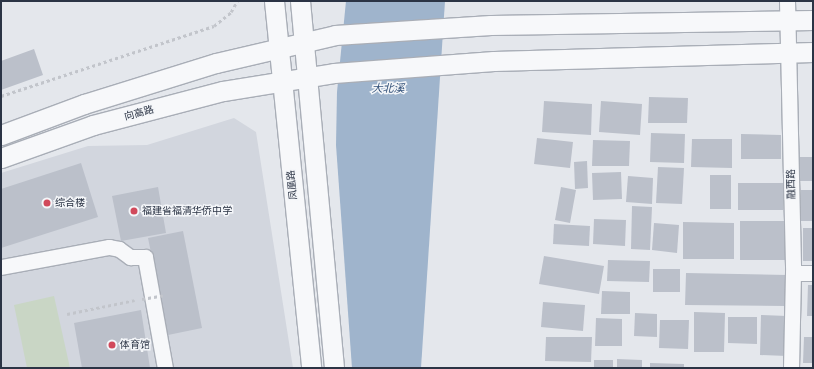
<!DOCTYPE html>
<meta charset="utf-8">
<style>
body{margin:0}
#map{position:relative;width:814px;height:369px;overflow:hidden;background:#e4e7ec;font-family:"Roboto Condensed","Noto Sans SC",sans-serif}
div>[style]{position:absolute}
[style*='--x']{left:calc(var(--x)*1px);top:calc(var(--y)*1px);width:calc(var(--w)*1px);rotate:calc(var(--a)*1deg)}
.built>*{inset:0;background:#d2d6de}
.green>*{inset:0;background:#c9d6c5}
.water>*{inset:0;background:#9fb4cc}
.building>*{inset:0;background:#bbc0ca}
.path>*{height:2.5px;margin-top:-1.25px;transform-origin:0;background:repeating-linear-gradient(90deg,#c2c5cb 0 3px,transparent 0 6px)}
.roads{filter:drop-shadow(1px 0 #a9aeb7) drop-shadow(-1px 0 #a9aeb7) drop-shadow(0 1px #a9aeb7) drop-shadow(0 -1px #a9aeb7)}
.minor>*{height:15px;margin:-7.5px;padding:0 7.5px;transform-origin:7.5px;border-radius:7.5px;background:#f7f8fa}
.tertiary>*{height:19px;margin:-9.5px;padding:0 9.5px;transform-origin:9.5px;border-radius:9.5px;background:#f7f8fa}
.path-bridge>*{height:2.5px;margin-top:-1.25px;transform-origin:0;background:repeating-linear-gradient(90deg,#c2c5cb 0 3px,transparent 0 6px)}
.dots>*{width:11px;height:11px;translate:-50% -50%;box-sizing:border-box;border:2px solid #f4f6f9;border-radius:50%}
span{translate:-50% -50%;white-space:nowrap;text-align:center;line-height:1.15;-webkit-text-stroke:3px #f4f6f9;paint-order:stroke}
.street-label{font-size:10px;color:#2b3445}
.poi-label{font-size:10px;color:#2b3445}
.left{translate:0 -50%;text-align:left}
.water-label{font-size:11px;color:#34527a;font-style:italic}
.frame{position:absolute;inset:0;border:2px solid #2b3445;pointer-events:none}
</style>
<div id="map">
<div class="built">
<div style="clip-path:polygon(234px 118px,256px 132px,293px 368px,1px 368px,1px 173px,88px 146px,147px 145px)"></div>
</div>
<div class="green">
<div style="clip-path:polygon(54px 296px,70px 368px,27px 368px,14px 305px)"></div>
</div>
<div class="water">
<div style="clip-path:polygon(346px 1px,445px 1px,421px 368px,352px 368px,336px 145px,337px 92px)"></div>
</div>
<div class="building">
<div style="clip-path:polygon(34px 49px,43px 75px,1px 90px,1px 61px)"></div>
<div style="clip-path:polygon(649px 97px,688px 98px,687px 123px,648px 123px)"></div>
<div style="clip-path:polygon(544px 101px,592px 104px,591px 135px,542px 132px)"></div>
<div style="clip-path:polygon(601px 101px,642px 104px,640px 135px,599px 132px)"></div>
<div style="clip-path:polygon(651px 133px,685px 134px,684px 163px,650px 162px)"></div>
<div style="clip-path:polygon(741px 134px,781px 135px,781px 159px,741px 159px)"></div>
<div style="clip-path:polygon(537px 138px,573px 142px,570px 168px,534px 164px)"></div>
<div style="clip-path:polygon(692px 139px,732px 139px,732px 168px,691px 167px)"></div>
<div style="clip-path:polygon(593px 140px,630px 141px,629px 166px,592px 166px)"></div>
<div style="clip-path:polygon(797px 157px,813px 157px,813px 181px,797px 181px)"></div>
<div style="clip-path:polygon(587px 161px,588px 188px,575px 189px,574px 162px)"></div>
<div style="clip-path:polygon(81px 163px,98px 217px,1px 248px,1px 189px)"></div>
<div style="clip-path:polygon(658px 167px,684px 168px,682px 204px,656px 203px)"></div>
<div style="clip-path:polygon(621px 172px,622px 199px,593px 200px,592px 173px)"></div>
<div style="clip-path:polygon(710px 175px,731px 175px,731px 209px,710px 209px)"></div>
<div style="clip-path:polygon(628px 176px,653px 178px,652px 204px,626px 202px)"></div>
<div style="clip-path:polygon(738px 183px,783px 183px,783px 210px,738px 210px)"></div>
<div style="clip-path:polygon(158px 187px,166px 233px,121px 241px,112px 196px)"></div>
<div style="clip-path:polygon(561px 187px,576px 190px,570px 223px,555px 220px)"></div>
<div style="clip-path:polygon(801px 190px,813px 190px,813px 221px,801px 221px)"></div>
<div style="clip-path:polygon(632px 206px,652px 207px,650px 250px,631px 249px)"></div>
<div style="clip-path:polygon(594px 219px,626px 220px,625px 246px,593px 244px)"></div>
<div style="clip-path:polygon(740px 221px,787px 221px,787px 260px,740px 260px)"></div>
<div style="clip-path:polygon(683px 222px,734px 223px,734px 259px,683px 259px)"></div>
<div style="clip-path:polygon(654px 223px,679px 225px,677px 253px,652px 250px)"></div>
<div style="clip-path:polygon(554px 224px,590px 226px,589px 246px,553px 244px)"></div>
<div style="clip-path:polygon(803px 228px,813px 228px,813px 261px,803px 261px)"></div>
<div style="clip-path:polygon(183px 231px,202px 328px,168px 335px,148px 238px)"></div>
<div style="clip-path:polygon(544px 256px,604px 266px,599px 294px,539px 284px)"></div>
<div style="clip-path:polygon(608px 260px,650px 261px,649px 282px,607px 281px)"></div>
<div style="clip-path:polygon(653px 269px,680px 269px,680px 292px,653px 292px)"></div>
<div style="clip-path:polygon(686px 273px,787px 275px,786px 306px,685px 305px)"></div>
<div style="clip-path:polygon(808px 285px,813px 285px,813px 316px,807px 316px)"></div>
<div style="clip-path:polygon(602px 291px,630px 292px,630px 314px,601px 314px)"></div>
<div style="clip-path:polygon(543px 302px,585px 305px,583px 331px,541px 327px)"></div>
<div style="clip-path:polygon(141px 310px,150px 368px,82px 368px,74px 323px)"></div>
<div style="clip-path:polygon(694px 312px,725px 313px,724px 352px,694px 352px)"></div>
<div style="clip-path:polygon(635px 313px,657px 314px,657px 337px,634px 336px)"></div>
<div style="clip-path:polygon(761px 315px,787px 316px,787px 356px,760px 355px)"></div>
<div style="clip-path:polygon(728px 317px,757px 317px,757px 344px,728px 343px)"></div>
<div style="clip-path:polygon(596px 318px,622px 319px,622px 346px,595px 346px)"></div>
<div style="clip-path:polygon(660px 320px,689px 320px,688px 349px,659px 348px)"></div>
<div style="clip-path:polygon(546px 337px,592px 337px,591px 362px,545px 361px)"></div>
<div style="clip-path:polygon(804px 337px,813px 337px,813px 363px,803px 363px)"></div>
<div style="clip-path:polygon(617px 359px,642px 360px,642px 368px,617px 368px)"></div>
<div style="clip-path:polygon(594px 360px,613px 360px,613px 368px,594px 368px)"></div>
<div style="clip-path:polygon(650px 363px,684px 364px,684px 368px,650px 368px)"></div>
</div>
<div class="path">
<div style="--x:1;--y:96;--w:224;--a:-18.2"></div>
<div style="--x:214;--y:26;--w:22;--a:-39"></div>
<div style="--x:231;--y:12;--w:13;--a:-61"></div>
<div style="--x:67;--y:314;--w:69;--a:-11.6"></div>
</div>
<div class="roads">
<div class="minor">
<div style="--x:787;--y:1;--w:272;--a:88.7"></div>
<div style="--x:793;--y:273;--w:95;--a:91.2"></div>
<div style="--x:1;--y:267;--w:110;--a:-10.5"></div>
<div style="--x:109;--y:247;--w:10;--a:11"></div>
<div style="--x:119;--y:249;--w:14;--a:36"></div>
<div style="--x:130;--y:257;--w:15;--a:0"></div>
<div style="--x:145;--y:257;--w:113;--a:79.8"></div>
<div style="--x:793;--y:273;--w:20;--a:0"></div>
</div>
<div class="tertiary">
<div style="--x:274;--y:1;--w:369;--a:84.2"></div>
<div style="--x:300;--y:1;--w:369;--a:84.7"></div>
<div style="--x:1;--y:135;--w:89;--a:-20.5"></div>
<div style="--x:84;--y:104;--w:138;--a:-17.3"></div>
<div style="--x:216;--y:63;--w:122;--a:-13.2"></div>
<div style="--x:335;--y:35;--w:156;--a:-3.7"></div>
<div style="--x:491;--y:25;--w:322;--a:-0.9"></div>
<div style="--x:1;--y:158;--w:98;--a:-19.7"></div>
<div style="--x:93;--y:125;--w:134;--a:-14.7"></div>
<div style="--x:223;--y:91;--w:112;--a:-9.2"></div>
<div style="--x:334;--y:73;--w:160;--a:-4.3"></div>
<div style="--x:494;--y:61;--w:319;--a:-1.6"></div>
</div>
</div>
<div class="path-bridge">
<div style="--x:142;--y:299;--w:22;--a:-10"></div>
</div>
<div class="dots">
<div style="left:47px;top:203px;background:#d1495b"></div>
<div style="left:134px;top:211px;background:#d1495b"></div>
<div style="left:112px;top:345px;background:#d1495b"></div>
</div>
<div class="street-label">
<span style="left:139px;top:113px;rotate:-15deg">向高路</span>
<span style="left:791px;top:184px;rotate:-91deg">融西路</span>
<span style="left:292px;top:185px;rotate:-96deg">凤凰路</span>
</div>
<div class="poi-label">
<span class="left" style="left:55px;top:203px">综合楼</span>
<span class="left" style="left:142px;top:211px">福建省福清华侨中学</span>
<span class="left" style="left:120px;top:345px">体育馆</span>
</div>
<div class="water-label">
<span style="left:388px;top:89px">大北溪</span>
</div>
<div class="frame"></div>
</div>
